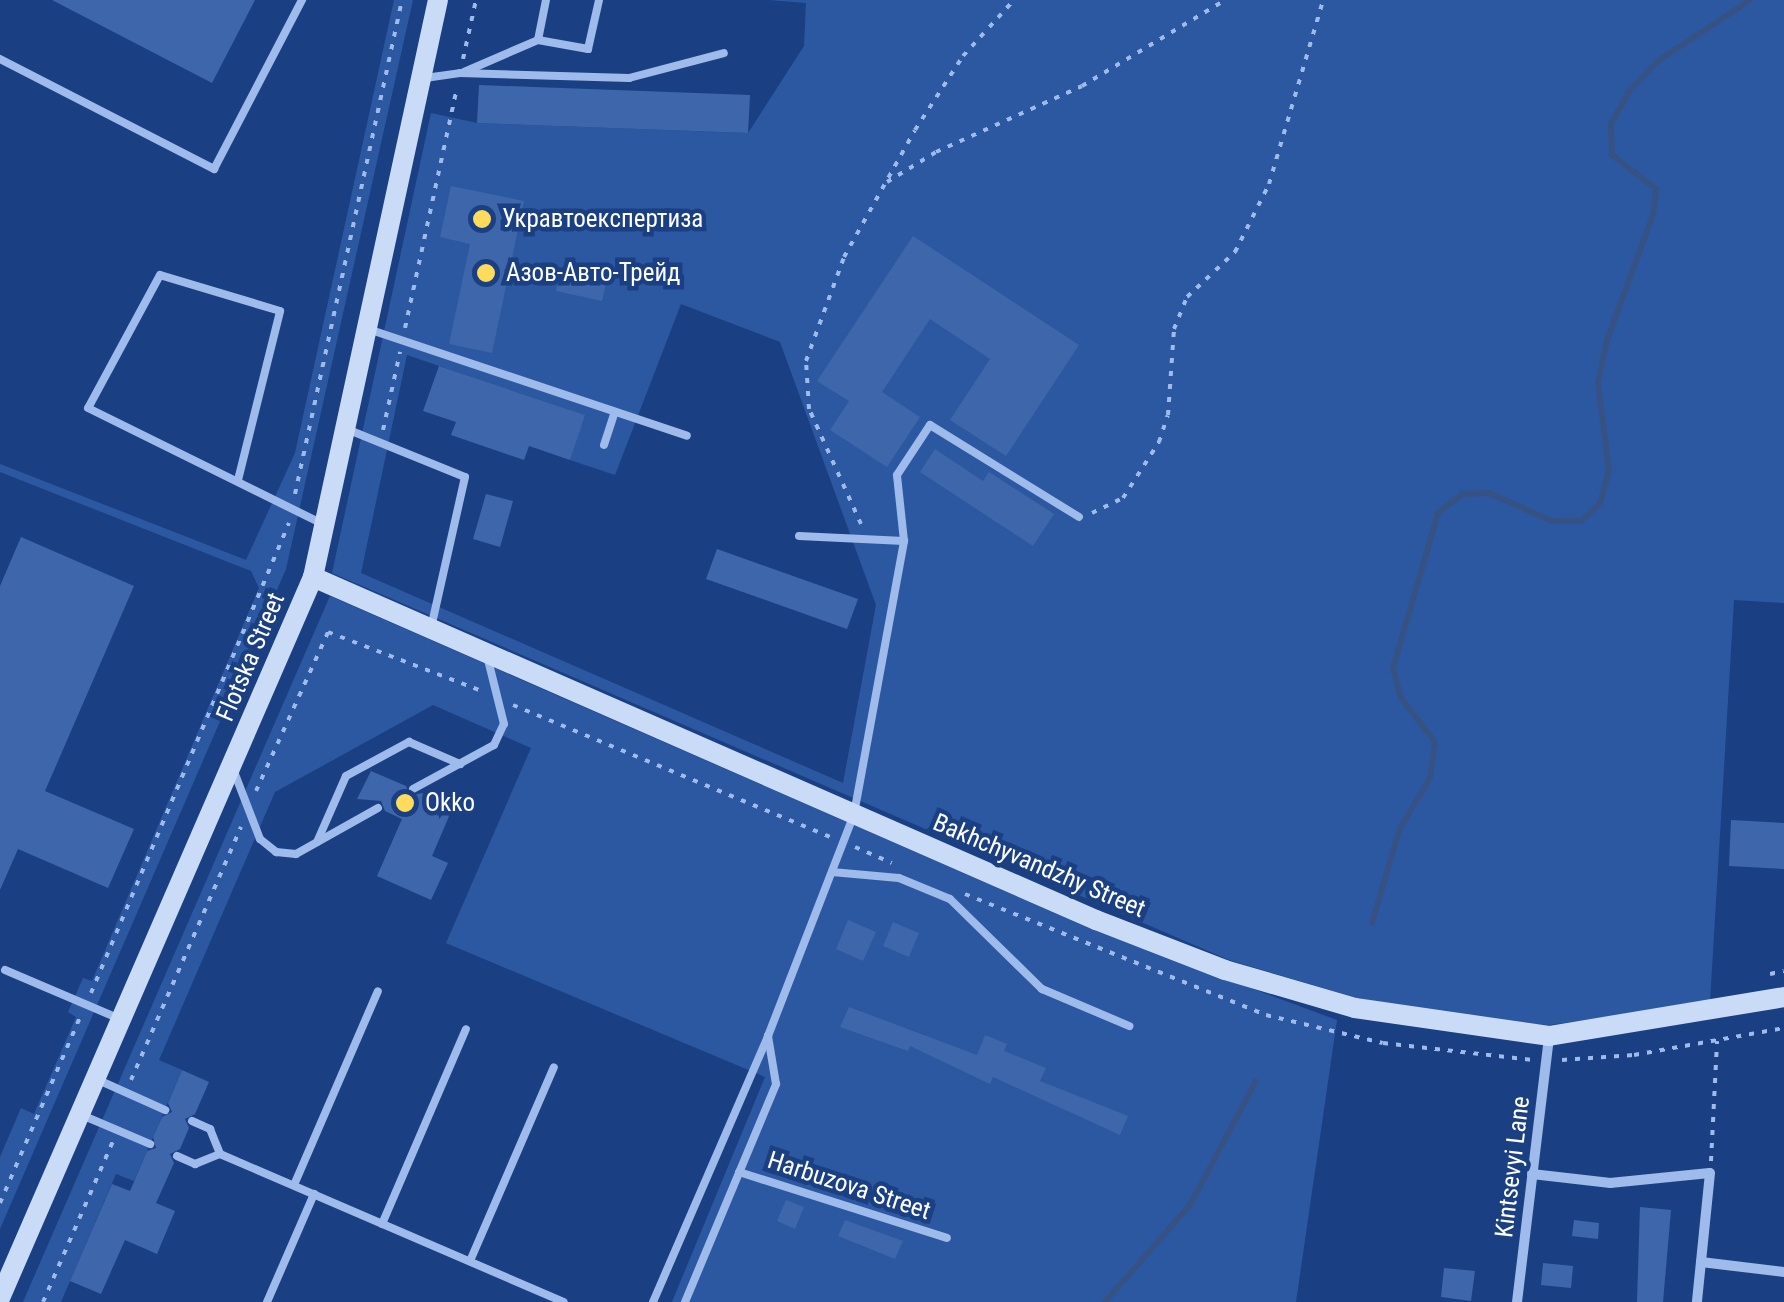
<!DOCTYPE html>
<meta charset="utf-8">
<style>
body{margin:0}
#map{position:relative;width:1784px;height:1302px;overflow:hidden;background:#1a4083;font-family:"Roboto Condensed",sans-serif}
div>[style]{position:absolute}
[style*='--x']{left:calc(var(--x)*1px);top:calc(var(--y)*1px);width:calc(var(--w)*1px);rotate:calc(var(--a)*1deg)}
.green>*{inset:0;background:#2c58a2}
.stream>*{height:6px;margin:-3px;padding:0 3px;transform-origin:3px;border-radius:3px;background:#365284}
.building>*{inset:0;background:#3e66aa}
.path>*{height:4px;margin-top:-2px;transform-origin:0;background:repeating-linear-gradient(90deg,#9ebbeb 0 5px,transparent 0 13px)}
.lane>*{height:8px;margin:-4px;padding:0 4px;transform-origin:4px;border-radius:4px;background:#9ebbeb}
.street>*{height:10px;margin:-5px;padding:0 5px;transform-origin:5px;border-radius:5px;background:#9ebbeb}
.secondary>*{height:20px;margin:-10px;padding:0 10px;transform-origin:10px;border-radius:10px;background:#cadbf8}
.dots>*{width:28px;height:28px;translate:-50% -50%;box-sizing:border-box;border:5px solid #1a4083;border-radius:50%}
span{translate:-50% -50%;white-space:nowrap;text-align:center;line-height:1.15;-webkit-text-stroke:9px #1a4083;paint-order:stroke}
.poi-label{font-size:25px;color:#fff}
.left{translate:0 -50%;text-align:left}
.street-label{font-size:25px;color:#fff}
</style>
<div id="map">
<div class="green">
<div style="clip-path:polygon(394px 0,413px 0,286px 569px,0 1229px,0 1157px,21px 1108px,34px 1114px,76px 1017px,68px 1012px,83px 978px,92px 981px,259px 588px,251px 571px,0 472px,0 464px,246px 560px,295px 453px)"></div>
<div style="clip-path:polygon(evenodd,769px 0,1784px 0,1784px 603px,1734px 600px,1710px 1002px,1550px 1025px,1490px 1022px,1357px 998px,1229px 960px,332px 573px,431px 113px,477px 123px,748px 133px,804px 46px,806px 3px,769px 0,681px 304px,780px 342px,876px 605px,843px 783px,361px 573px,407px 355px,584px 415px,570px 460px,615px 475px,681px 304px)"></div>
<div style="clip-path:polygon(330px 596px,1091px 929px,1337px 1020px,1296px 1302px,672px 1302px,765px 1077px,446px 943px,531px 748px,433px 705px,275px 792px,159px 1060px,182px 1070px,134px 1181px,116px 1174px,61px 1302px,23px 1302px)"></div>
</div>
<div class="stream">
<div style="--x:1372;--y:923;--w:99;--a:-73.6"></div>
<div style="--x:1400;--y:828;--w:58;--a:-59"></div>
<div style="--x:1430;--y:778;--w:36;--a:-82"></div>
<div style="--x:1435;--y:742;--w:56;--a:-127.7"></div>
<div style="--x:1401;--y:698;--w:31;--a:-105"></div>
<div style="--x:1393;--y:668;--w:161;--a:-73.8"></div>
<div style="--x:1438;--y:513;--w:31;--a:-38"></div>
<div style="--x:1462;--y:494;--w:27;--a:-2"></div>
<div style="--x:1489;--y:493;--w:69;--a:24"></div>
<div style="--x:1552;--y:521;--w:29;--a:0"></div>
<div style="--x:1581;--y:521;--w:25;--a:-42"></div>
<div style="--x:1600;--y:504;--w:34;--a:-75"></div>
<div style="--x:1609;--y:471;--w:89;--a:-97.1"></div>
<div style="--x:1598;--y:383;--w:44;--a:-78.2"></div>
<div style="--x:1607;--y:340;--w:133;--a:-69.8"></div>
<div style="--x:1653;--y:215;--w:26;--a:-83"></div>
<div style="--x:1656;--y:189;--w:56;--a:-142.3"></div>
<div style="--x:1612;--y:155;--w:31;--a:-92"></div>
<div style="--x:1611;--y:124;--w:38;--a:-61"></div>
<div style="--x:1629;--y:91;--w:42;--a:-46"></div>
<div style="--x:1658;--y:61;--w:110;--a:-33.5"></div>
<div style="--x:1105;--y:1302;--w:129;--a:-48.8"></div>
<div style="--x:1190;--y:1205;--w:140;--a:-62"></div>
</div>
<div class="building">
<div style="clip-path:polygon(52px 0,255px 0,212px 83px)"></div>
<div style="clip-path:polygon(479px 85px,750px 95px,748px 133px,477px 123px)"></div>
<div style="clip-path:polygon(451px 186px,524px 201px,492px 353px,449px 344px,470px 244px,440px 237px)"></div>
<div style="clip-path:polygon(913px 236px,1079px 345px,1006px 456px,950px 420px,990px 359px,930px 319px,882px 392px,920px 417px,887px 467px,830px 430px,849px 401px,817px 381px)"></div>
<div style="clip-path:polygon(561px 270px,607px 280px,602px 301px,556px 291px)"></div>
<div style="clip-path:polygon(439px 366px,585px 415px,570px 460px,529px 446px,524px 460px,451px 435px,456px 422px,423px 411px)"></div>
<div style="clip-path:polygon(935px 449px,983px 481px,989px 472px,1054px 514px,1033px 546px,920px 472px)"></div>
<div style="clip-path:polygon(486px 494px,513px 501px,500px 547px,473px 539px)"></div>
<div style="clip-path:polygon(21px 537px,134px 586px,45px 791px,134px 829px,108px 888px,18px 849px,0 890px,0 586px)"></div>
<div style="clip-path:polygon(717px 549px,858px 599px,847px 629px,706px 579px)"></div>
<div style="clip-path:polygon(371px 771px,406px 786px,410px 796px,422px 793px,453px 807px,432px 856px,448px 863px,431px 900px,377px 876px,402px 819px,385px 811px,381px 801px,357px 799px)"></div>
<div style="clip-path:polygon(1731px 820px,1784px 823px,1784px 869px,1729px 866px)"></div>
<div style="clip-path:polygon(848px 920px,876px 932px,863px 961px,836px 949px)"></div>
<div style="clip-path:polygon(893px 922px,919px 933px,909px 957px,883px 946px)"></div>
<div style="clip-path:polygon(849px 1007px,977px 1055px,985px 1035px,1007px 1044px,1004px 1051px,1046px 1068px,1040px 1081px,1128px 1116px,1120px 1135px,993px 1077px,990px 1084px,910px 1046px,908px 1051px,840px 1027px)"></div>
<div style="clip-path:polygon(182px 1070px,209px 1082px,195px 1114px,185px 1119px,189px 1128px,180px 1149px,170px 1154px,174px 1163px,156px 1203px,175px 1211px,157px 1254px,125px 1240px,101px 1294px,70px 1281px,112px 1184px,130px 1191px,147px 1151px,156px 1148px,153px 1137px,162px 1117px,172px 1112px,168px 1103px)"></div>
<div style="clip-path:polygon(786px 1200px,804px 1207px,795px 1229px,777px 1221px)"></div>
<div style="clip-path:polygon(1640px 1207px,1671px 1210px,1663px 1302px,1637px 1302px)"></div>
<div style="clip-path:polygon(845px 1220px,903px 1241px,895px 1259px,838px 1236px)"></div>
<div style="clip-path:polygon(1574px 1220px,1599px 1223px,1598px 1239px,1572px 1236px)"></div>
<div style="clip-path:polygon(1543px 1263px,1573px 1266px,1571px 1288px,1541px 1285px)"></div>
<div style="clip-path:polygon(1444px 1268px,1475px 1271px,1471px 1301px,1441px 1297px)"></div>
</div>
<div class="path">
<div style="--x:463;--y:59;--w:60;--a:-77.6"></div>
<div style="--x:887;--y:182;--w:57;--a:-31.5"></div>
<div style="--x:936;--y:152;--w:160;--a:-24.3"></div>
<div style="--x:1082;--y:86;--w:167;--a:-31"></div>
<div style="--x:405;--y:328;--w:246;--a:-77.8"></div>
<div style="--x:383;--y:430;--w:80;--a:-77.7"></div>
<div style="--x:295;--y:494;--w:505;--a:-77.78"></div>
<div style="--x:1092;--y:513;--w:34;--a:-26"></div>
<div style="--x:1123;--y:498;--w:67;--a:-57.3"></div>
<div style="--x:1159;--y:442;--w:28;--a:-72"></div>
<div style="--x:1168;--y:415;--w:86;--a:-86"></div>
<div style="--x:1174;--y:329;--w:35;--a:-68"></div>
<div style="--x:1187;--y:297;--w:66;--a:-43.2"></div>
<div style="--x:1235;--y:252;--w:76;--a:-63.4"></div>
<div style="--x:1269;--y:184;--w:192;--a:-73.6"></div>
<div style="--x:861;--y:524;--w:126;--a:-114.3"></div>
<div style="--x:809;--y:409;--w:48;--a:-93.6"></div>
<div style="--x:806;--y:361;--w:111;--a:-69.9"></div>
<div style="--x:844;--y:257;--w:145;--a:-60.8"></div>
<div style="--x:915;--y:130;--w:88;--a:-57"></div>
<div style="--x:963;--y:56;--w:76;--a:-47.7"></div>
<div style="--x:513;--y:705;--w:346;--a:22.6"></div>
<div style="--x:256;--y:791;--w:175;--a:-65.6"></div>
<div style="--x:328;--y:632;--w:165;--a:21"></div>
<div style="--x:855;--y:847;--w:40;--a:23.4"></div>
<div style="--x:965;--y:894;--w:324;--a:21.9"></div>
<div style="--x:1266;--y:1015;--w:120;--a:13.5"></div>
<div style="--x:1383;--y:1043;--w:151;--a:6.5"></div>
<div style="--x:1770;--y:974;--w:14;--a:-12"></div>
<div style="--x:91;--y:993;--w:510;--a:-67.16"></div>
<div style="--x:1562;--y:1060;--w:72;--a:-4"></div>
<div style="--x:1634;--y:1055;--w:152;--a:-10.2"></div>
<div style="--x:131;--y:1080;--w:276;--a:-66.5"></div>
<div style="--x:1711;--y:1161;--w:120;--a:-87.1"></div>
<div style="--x:0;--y:1203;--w:205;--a:-66.7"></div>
<div style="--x:43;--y:1302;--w:176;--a:-66.5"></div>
</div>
<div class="lane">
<div style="--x:538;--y:40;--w:41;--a:-78.7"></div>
<div style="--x:0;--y:59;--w:241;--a:27.2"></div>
<div style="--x:214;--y:169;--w:191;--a:-62.5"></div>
<div style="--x:464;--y:72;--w:81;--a:-23.4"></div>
<div style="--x:538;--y:40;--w:51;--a:10.2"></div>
<div style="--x:588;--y:49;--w:50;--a:-77.3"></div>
<div style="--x:425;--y:78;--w:35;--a:-8"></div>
<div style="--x:460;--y:73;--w:169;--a:1.7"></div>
<div style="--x:629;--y:78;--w:98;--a:-14.7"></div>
<div style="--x:371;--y:330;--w:333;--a:18.5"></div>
<div style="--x:349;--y:430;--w:125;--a:22.1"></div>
<div style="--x:465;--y:477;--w:151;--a:102.7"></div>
<div style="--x:604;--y:445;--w:35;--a:-72"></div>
<div style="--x:238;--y:480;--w:174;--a:-76"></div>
<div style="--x:280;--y:311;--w:125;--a:-163.3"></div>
<div style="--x:160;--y:275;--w:151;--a:118.4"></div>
<div style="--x:88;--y:408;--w:260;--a:26.3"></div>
<div style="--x:799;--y:536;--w:105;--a:2.7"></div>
<div style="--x:233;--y:769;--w:75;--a:68.9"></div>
<div style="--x:260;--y:839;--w:21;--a:39"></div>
<div style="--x:276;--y:852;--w:20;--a:6"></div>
<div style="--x:296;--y:854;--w:94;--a:-29.3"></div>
<div style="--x:413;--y:789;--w:92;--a:-28.5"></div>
<div style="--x:494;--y:745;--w:23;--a:-65"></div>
<div style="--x:504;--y:724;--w:70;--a:-104"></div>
<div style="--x:317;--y:842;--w:72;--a:-66.3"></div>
<div style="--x:346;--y:776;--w:72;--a:-28.4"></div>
<div style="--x:409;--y:742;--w:56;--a:23.3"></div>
<div style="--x:832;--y:872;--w:67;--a:5.1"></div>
<div style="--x:899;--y:878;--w:55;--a:22.4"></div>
<div style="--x:950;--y:899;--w:129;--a:44.4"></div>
<div style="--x:1042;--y:989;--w:95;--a:23"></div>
<div style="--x:5;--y:970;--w:125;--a:23.1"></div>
<div style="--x:96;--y:1079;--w:76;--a:24.2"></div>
<div style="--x:84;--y:1116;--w:72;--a:23"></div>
<div style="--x:192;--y:1121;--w:20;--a:24"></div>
<div style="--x:210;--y:1129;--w:27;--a:68"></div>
<div style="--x:177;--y:1156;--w:20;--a:24"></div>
<div style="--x:195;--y:1164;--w:27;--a:-22"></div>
<div style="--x:220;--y:1154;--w:374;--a:23.3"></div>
<div style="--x:739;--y:1172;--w:218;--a:17.6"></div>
<div style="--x:294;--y:1185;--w:211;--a:-66.6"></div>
<div style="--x:382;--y:1224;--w:212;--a:-66.7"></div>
<div style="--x:470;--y:1261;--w:211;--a:-66.6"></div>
<div style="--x:267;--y:1302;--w:118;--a:-66.5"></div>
<div style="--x:653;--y:1302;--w:290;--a:-66.6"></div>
<div style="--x:768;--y:1036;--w:238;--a:-68.8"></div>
<div style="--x:854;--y:814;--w:278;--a:-79.6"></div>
<div style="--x:904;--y:541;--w:66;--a:-96.1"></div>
<div style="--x:897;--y:475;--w:60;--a:-56.6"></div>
<div style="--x:930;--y:425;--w:175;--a:31.7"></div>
<div style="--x:685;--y:1302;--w:236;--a:-67.3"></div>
<div style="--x:776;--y:1084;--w:49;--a:-99.5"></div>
</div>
<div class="street">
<div style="--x:1532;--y:1174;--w:79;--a:6.6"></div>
<div style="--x:1610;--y:1183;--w:100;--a:-5.7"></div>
<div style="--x:1710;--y:1173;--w:130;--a:95.8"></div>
<div style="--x:1701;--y:1262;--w:84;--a:6.9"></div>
<div style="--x:1517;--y:1302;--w:268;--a:-83.1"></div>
</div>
<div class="secondary">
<div style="--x:313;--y:577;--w:855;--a:23.66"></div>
<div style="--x:1096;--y:920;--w:138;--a:21.2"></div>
<div style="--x:1225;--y:970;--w:135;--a:16.3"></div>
<div style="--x:1355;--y:1008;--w:196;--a:8.2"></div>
<div style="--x:1549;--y:1036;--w:238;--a:-9.4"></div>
<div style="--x:0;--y:1298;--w:786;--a:-66.53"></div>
<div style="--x:313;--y:577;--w:590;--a:-77.78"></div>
</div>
<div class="dots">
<div style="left:482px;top:219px;background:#fedb5a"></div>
<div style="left:486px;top:273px;background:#fedb5a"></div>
<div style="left:405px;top:803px;background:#fedb5a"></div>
</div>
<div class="poi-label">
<span class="left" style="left:502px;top:219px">Укравтоекспертиза</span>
<span class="left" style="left:506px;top:273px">Азов-Авто-Трейд</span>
<span class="left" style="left:425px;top:803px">Okko</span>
</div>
<div class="street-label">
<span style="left:251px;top:657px;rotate:-67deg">Flotska Street</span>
<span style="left:1039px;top:866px;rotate:23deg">Bakhchyvandzhy Street</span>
<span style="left:1513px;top:1167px;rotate:-83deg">Kintsevyi Lane</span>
<span style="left:849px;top:1186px;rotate:18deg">Harbuzova Street</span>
</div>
</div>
